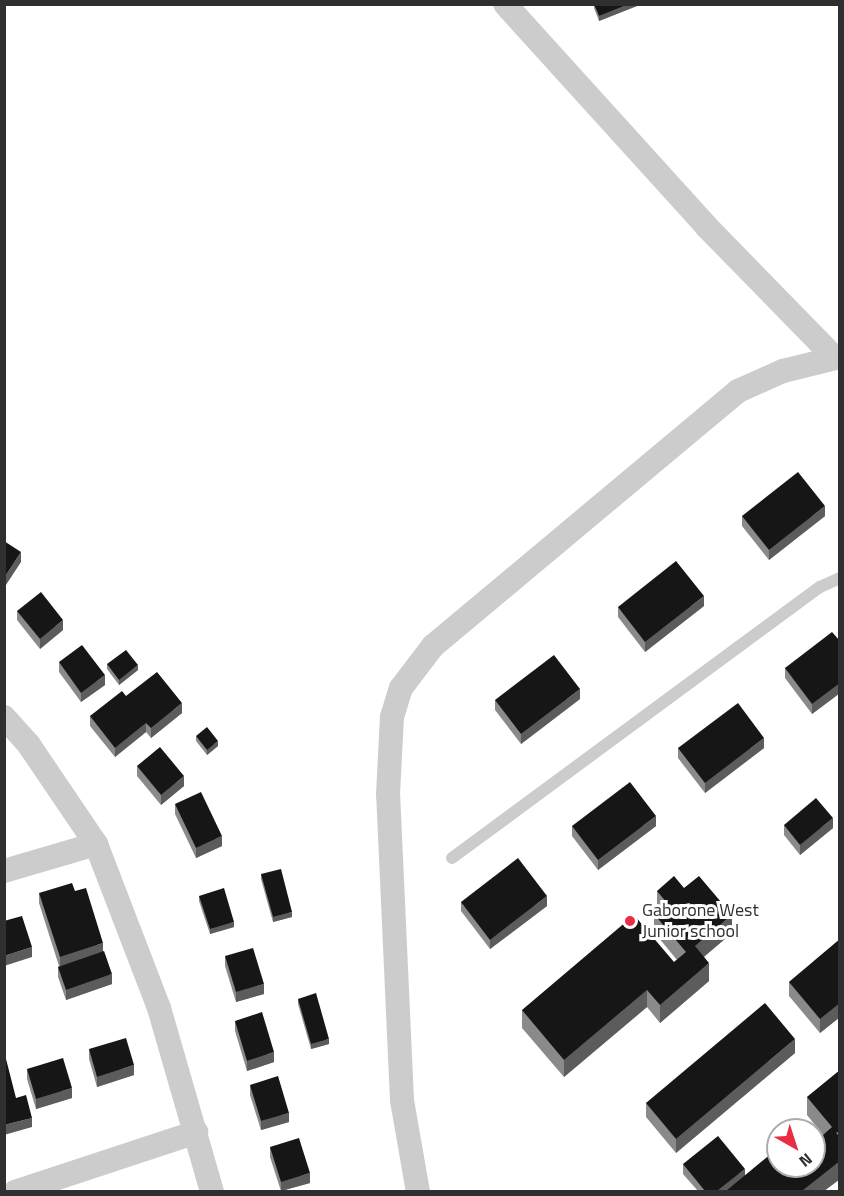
<!DOCTYPE html>
<style>
body{margin:0}
#map{position:relative;width:844px;height:1196px;overflow:hidden;background:#fff;font-family:"Titillium Web",sans-serif}
div>[style]{position:absolute}
[style*='--x']{left:calc(var(--x)*1px);top:calc(var(--y)*1px);width:calc(var(--w)*1px);rotate:calc(var(--a)*1deg)}
.lane>*{height:12px;margin:-6px;padding:0 6px;transform-origin:6px;border-radius:6px;background:#ccc}
.street>*{height:24px;margin:-12px;padding:0 12px;transform-origin:12px;border-radius:12px;background:#ccc}
.wall>*{inset:0;background:#8a8a8a}
.shaded-wall>*{inset:0;background:#5c5c5c}
.building>*{inset:0;background:#161616}
.dots>*{width:16px;height:16px;translate:-50% -50%;box-sizing:border-box;border:3px solid #fff;border-radius:50%}
span{translate:-50% -50%;white-space:nowrap;text-align:center;line-height:1.15;-webkit-text-stroke:6px #fff;paint-order:stroke}
.poi-label{font-size:18px;color:#2f2f2f}
.left{translate:0 -50%;text-align:left}
.frame{position:absolute;inset:0;border:6px solid #2f2f2f;pointer-events:none}
.north{position:absolute;left:766px;top:1118px;width:60px;height:60px;box-sizing:border-box;background:#fff;border:2px solid #acacac;border-radius:50%;rotate:141deg;font-size:16px;font-weight:700;line-height:24px;text-align:center;color:#2f2f2f}
.north::after{content:'';display:block;margin:auto;width:21px;height:27px;background:#ea2d44;clip-path:polygon(50% 0,100% 100%,50% 72%,0 100%)}
</style>
<div id="map">
<div class="lane">
<div style="--x:452;--y:858;--w:457;--a:-36.4"></div>
<div style="--x:820;--y:587;--w:22;--a:-24"></div>
</div>
<div class="street">
<div style="--x:505;--y:4;--w:299;--a:47.8"></div>
<div style="--x:706;--y:226;--w:183;--a:45.7"></div>
<div style="--x:4;--y:717;--w:38;--a:48"></div>
<div style="--x:29;--y:745;--w:120;--a:55.9"></div>
<div style="--x:96;--y:844;--w:176;--a:69"></div>
<div style="--x:159;--y:1008;--w:191;--a:73.9"></div>
<div style="--x:4;--y:871;--w:96;--a:-16.4"></div>
<div style="--x:15;--y:1192;--w:191;--a:-18.3"></div>
<div style="--x:418;--y:1192;--w:93;--a:-99.9"></div>
<div style="--x:402;--y:1100;--w:305;--a:-92.6"></div>
<div style="--x:388;--y:795;--w:78;--a:-87.1"></div>
<div style="--x:392;--y:717;--w:30;--a:-73"></div>
<div style="--x:401;--y:688;--w:53;--a:-52.7"></div>
<div style="--x:433;--y:646;--w:398;--a:-39.9"></div>
<div style="--x:738;--y:391;--w:49;--a:-24"></div>
<div style="--x:783;--y:371;--w:59;--a:-13.8"></div>
</div>
<div class="wall">
<div style="clip-path:polygon(594px 4px,642px 4px,599px 21px,594px 8px)"></div>
<div style="clip-path:polygon(742px 516px,825px 516px,769px 560px,742px 526px)"></div>
<div style="clip-path:polygon(704px 606px,645px 652px,618px 617px,618px 607px)"></div>
<div style="clip-path:polygon(17px 611px,63px 630px,40px 649px,17px 620px)"></div>
<div style="clip-path:polygon(840px 641px,840px 693px,812px 714px,785px 678px,785px 668px)"></div>
<div style="clip-path:polygon(59px 662px,105px 685px,81px 702px,59px 672px)"></div>
<div style="clip-path:polygon(107px 664px,138px 670px,119px 685px,107px 669px)"></div>
<div style="clip-path:polygon(126px 696px,182px 713px,151px 738px,146px 732px,115px 757px,90px 726px,90px 716px)"></div>
<div style="clip-path:polygon(580px 699px,521px 744px,495px 710px,495px 700px)"></div>
<div style="clip-path:polygon(196px 736px,218px 746px,207px 755px,196px 741px)"></div>
<div style="clip-path:polygon(678px 748px,764px 748px,705px 793px,678px 758px)"></div>
<div style="clip-path:polygon(137px 766px,184px 786px,161px 805px,137px 776px)"></div>
<div style="clip-path:polygon(175px 804px,222px 846px,196px 858px,175px 814px)"></div>
<div style="clip-path:polygon(784px 825px,833px 828px,800px 855px,784px 835px)"></div>
<div style="clip-path:polygon(572px 826px,656px 826px,598px 870px,572px 836px)"></div>
<div style="clip-path:polygon(261px 874px,292px 917px,273px 922px,261px 879px)"></div>
<div style="clip-path:polygon(684px 888px,732px 933px,704px 957px,709px 981px,660px 1023px,647px 1007px,564px 1077px,522px 1028px,522px 1010px,674px 962px,677px 960px,654px 932px,654px 914px,658px 910px,657px 909px,657px 891px)"></div>
<div style="clip-path:polygon(39px 893px,103px 951px,112px 984px,66px 1000px,58px 977px,58px 967px,59px 966px,39px 903px)"></div>
<div style="clip-path:polygon(199px 896px,234px 927px,210px 934px,199px 901px)"></div>
<div style="clip-path:polygon(461px 902px,547px 906px,490px 949px,461px 911px)"></div>
<div style="clip-path:polygon(840px 939px,840px 1017px,820px 1033px,789px 996px,789px 982px)"></div>
<div style="clip-path:polygon(225px 956px,264px 994px,236px 1002px,225px 966px)"></div>
<div style="clip-path:polygon(298px 999px,329px 1044px,311px 1049px,298px 1004px)"></div>
<div style="clip-path:polygon(235px 1021px,274px 1062px,247px 1071px,235px 1031px)"></div>
<div style="clip-path:polygon(89px 1049px,134px 1075px,97px 1087px,89px 1059px)"></div>
<div style="clip-path:polygon(795px 1053px,676px 1153px,646px 1117px,646px 1103px)"></div>
<div style="clip-path:polygon(27px 1069px,72px 1098px,36px 1109px,27px 1079px)"></div>
<div style="clip-path:polygon(840px 1070px,840px 1179px,824px 1191px,698px 1191px,683px 1174px,683px 1164px,745px 1175px,814px 1166px,823px 1135px,807px 1115px,807px 1097px)"></div>
<div style="clip-path:polygon(250px 1085px,289px 1122px,261px 1130px,250px 1095px)"></div>
<div style="clip-path:polygon(270px 1147px,310px 1183px,281px 1191px,270px 1157px)"></div>
</div>
<div class="shaded-wall">
<div style="clip-path:polygon(629px 4px,642px 4px,599px 21px,599px 16px)"></div>
<div style="clip-path:polygon(825px 506px,825px 516px,769px 560px,769px 550px)"></div>
<div style="clip-path:polygon(21px 552px,21px 562px,4px 588px,4px 578px)"></div>
<div style="clip-path:polygon(704px 596px,704px 606px,645px 652px,645px 642px)"></div>
<div style="clip-path:polygon(63px 620px,63px 630px,40px 649px,40px 639px)"></div>
<div style="clip-path:polygon(138px 665px,138px 670px,119px 685px,119px 680px)"></div>
<div style="clip-path:polygon(105px 675px,105px 685px,81px 702px,81px 693px)"></div>
<div style="clip-path:polygon(840px 683px,840px 693px,812px 714px,812px 704px)"></div>
<div style="clip-path:polygon(580px 689px,580px 699px,521px 744px,521px 734px)"></div>
<div style="clip-path:polygon(182px 703px,182px 713px,151px 738px,151px 728px)"></div>
<div style="clip-path:polygon(146px 723px,146px 732px,115px 757px,115px 748px)"></div>
<div style="clip-path:polygon(764px 738px,764px 748px,705px 793px,705px 783px)"></div>
<div style="clip-path:polygon(218px 741px,218px 746px,207px 755px,207px 750px)"></div>
<div style="clip-path:polygon(184px 776px,184px 786px,161px 805px,161px 795px)"></div>
<div style="clip-path:polygon(656px 816px,656px 826px,598px 870px,598px 860px)"></div>
<div style="clip-path:polygon(833px 818px,833px 828px,800px 855px,800px 845px)"></div>
<div style="clip-path:polygon(222px 836px,222px 846px,196px 858px,196px 848px)"></div>
<div style="clip-path:polygon(547px 896px,547px 906px,490px 949px,490px 940px)"></div>
<div style="clip-path:polygon(292px 912px,292px 917px,273px 922px,273px 917px)"></div>
<div style="clip-path:polygon(732px 915px,732px 933px,695px 964px,695px 946px)"></div>
<div style="clip-path:polygon(234px 922px,234px 927px,210px 934px,210px 929px)"></div>
<div style="clip-path:polygon(103px 943px,103px 953px,60px 967px,60px 957px)"></div>
<div style="clip-path:polygon(32px 947px,32px 957px,4px 966px,4px 956px)"></div>
<div style="clip-path:polygon(709px 963px,709px 981px,660px 1023px,660px 1005px)"></div>
<div style="clip-path:polygon(112px 974px,112px 984px,66px 1000px,66px 990px)"></div>
<div style="clip-path:polygon(264px 984px,264px 994px,236px 1002px,236px 992px)"></div>
<div style="clip-path:polygon(647px 990px,647px 1007px,564px 1077px,564px 1060px)"></div>
<div style="clip-path:polygon(840px 1003px,840px 1017px,820px 1033px,820px 1019px)"></div>
<div style="clip-path:polygon(329px 1039px,329px 1044px,311px 1049px,311px 1044px)"></div>
<div style="clip-path:polygon(795px 1039px,795px 1053px,676px 1153px,676px 1139px)"></div>
<div style="clip-path:polygon(274px 1052px,274px 1062px,247px 1071px,247px 1061px)"></div>
<div style="clip-path:polygon(134px 1065px,134px 1075px,97px 1087px,97px 1077px)"></div>
<div style="clip-path:polygon(72px 1088px,72px 1098px,36px 1109px,36px 1099px)"></div>
<div style="clip-path:polygon(289px 1113px,289px 1122px,261px 1130px,261px 1121px)"></div>
<div style="clip-path:polygon(32px 1118px,32px 1127px,4px 1135px,4px 1125px)"></div>
<div style="clip-path:polygon(840px 1161px,840px 1179px,824px 1191px,802px 1191px)"></div>
<div style="clip-path:polygon(745px 1169px,745px 1179px,730px 1191px,717px 1191px)"></div>
<div style="clip-path:polygon(310px 1173px,310px 1183px,281px 1191px,281px 1182px)"></div>
</div>
<div class="building">
<div style="clip-path:polygon(594px 4px,629px 4px,599px 16px)"></div>
<div style="clip-path:polygon(798px 472px,825px 506px,769px 550px,742px 516px)"></div>
<div style="clip-path:polygon(4px 541px,21px 552px,4px 578px)"></div>
<div style="clip-path:polygon(676px 561px,704px 596px,645px 642px,618px 607px)"></div>
<div style="clip-path:polygon(41px 592px,63px 620px,40px 639px,17px 611px)"></div>
<div style="clip-path:polygon(832px 632px,840px 641px,840px 683px,812px 704px,785px 668px)"></div>
<div style="clip-path:polygon(82px 645px,105px 675px,81px 693px,59px 662px)"></div>
<div style="clip-path:polygon(126px 650px,138px 665px,119px 680px,107px 664px)"></div>
<div style="clip-path:polygon(554px 655px,580px 689px,521px 734px,495px 700px)"></div>
<div style="clip-path:polygon(157px 672px,182px 703px,151px 728px,146px 723px,115px 748px,90px 716px,122px 691px,126px 696px)"></div>
<div style="clip-path:polygon(738px 703px,764px 738px,705px 783px,678px 748px)"></div>
<div style="clip-path:polygon(207px 727px,218px 741px,207px 750px,196px 736px)"></div>
<div style="clip-path:polygon(160px 747px,184px 776px,161px 795px,137px 766px)"></div>
<div style="clip-path:polygon(630px 782px,656px 816px,598px 860px,572px 826px)"></div>
<div style="clip-path:polygon(201px 792px,222px 836px,196px 848px,175px 804px)"></div>
<div style="clip-path:polygon(816px 798px,833px 818px,800px 845px,784px 825px)"></div>
<div style="clip-path:polygon(518px 858px,547px 896px,490px 940px,461px 902px)"></div>
<div style="clip-path:polygon(281px 869px,292px 912px,273px 917px,261px 874px)"></div>
<div style="clip-path:polygon(674px 876px,684px 888px,699px 876px,732px 915px,695px 946px,709px 963px,660px 1005px,647px 990px,564px 1060px,522px 1010px,634px 915px,674px 962px,686px 952px,654px 914px,667px 903px,657px 891px)"></div>
<div style="clip-path:polygon(72px 883px,75px 891px,86px 888px,103px 943px,60px 957px,39px 893px)"></div>
<div style="clip-path:polygon(224px 888px,234px 922px,210px 929px,199px 896px)"></div>
<div style="clip-path:polygon(22px 916px,32px 947px,4px 956px,4px 921px)"></div>
<div style="clip-path:polygon(840px 939px,840px 1003px,820px 1019px,789px 982px)"></div>
<div style="clip-path:polygon(253px 948px,264px 984px,236px 992px,225px 956px)"></div>
<div style="clip-path:polygon(104px 951px,112px 974px,66px 990px,58px 967px)"></div>
<div style="clip-path:polygon(316px 993px,329px 1039px,311px 1044px,298px 999px)"></div>
<div style="clip-path:polygon(765px 1003px,795px 1039px,676px 1139px,646px 1103px)"></div>
<div style="clip-path:polygon(262px 1012px,274px 1052px,247px 1061px,235px 1021px)"></div>
<div style="clip-path:polygon(126px 1038px,134px 1065px,97px 1077px,89px 1049px)"></div>
<div style="clip-path:polygon(63px 1058px,72px 1088px,36px 1099px,27px 1069px)"></div>
<div style="clip-path:polygon(6px 1059px,16px 1098px,26px 1095px,32px 1118px,4px 1125px,4px 1060px)"></div>
<div style="clip-path:polygon(840px 1070px,840px 1131px,836px 1133px,840px 1137px,840px 1161px,802px 1191px,726px 1191px,778px 1148px,778px 1166px,814px 1166px,814px 1143px,832px 1127px,807px 1097px)"></div>
<div style="clip-path:polygon(278px 1076px,289px 1113px,261px 1121px,250px 1085px)"></div>
<div style="clip-path:polygon(718px 1136px,745px 1169px,717px 1191px,705px 1191px,683px 1164px)"></div>
<div style="clip-path:polygon(299px 1138px,310px 1173px,281px 1182px,270px 1147px)"></div>
</div>
<div class="dots">
<div style="left:630px;top:921px;background:#ea2d44"></div>
</div>
<div class="poi-label">
<span class="left" style="left:642px;top:921px">Gaborone West<br>Junior school</span>
</div>
<div class="frame"></div>
<div class="north">N</div>
</div>
